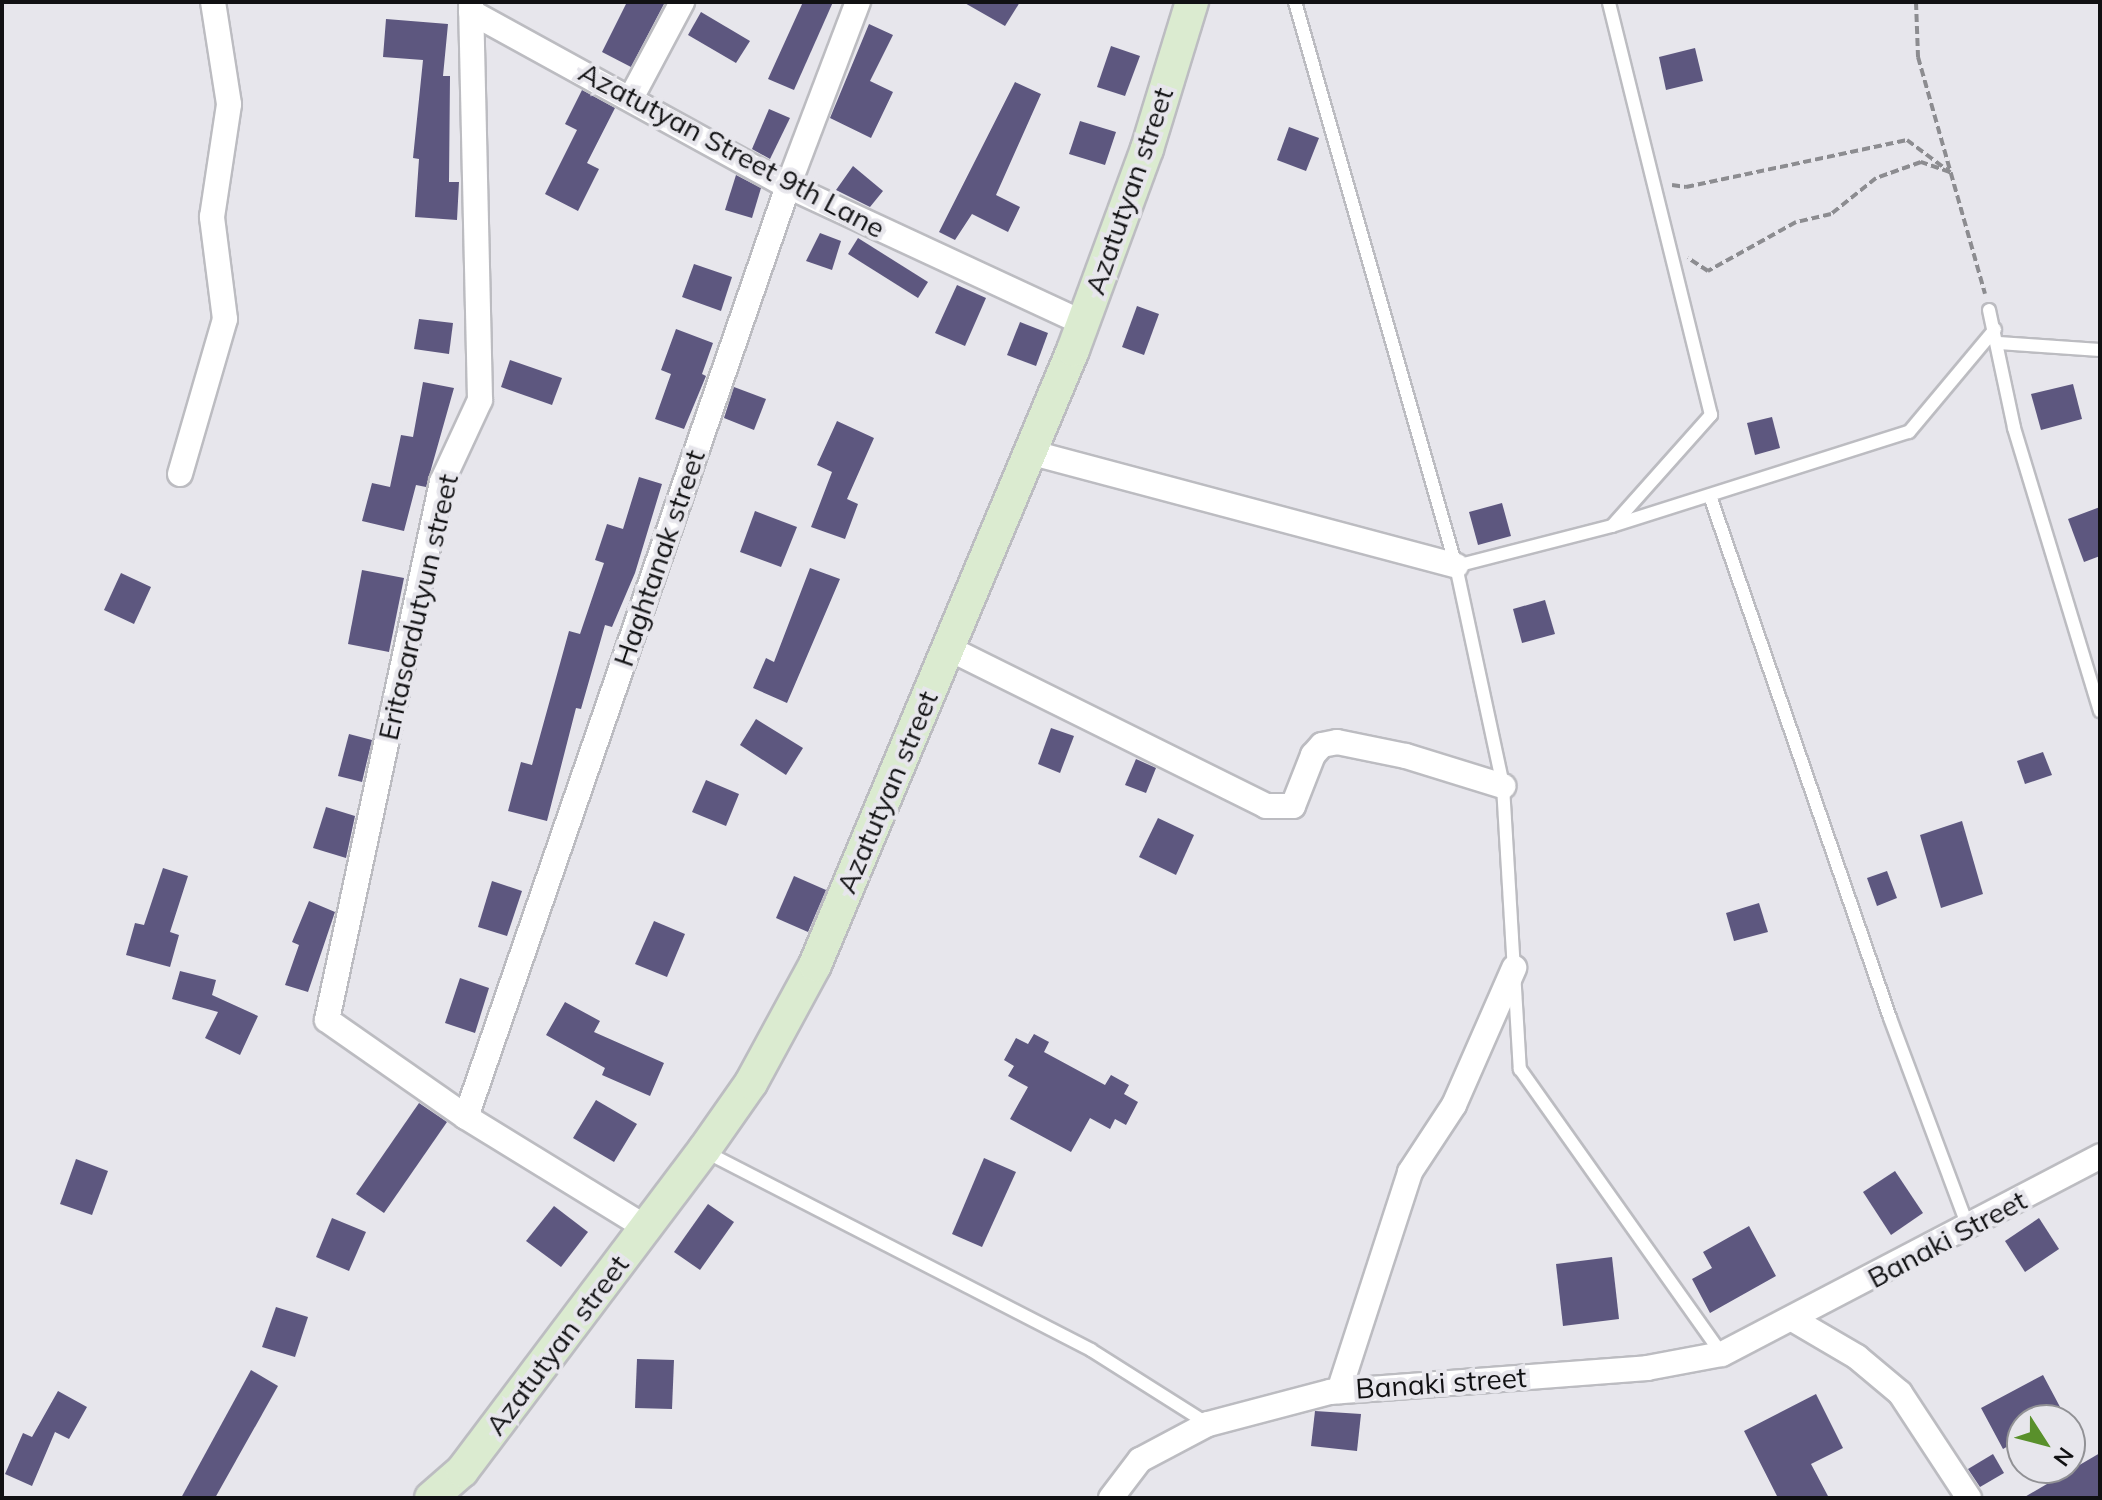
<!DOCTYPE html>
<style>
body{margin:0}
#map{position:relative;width:2102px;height:1500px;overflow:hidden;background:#e7e6ec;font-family:Mulish,sans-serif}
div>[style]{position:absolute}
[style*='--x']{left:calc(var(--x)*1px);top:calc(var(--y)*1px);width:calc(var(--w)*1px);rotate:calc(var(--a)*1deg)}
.building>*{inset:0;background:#5d577f}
.path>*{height:4px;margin-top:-2px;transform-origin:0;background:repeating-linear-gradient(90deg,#8c8c90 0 8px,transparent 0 12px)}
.roads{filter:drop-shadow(2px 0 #bcbcc1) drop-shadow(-2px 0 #bcbcc1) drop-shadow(0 2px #bcbcc1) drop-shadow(0 -2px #bcbcc1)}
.lane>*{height:12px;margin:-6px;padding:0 6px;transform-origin:6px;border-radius:6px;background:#fff}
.street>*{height:24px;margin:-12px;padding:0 12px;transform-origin:12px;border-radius:12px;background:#fff}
.secondary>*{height:32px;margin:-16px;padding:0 16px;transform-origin:16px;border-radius:16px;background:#dbebd0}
span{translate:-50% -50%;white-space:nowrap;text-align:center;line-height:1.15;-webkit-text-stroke:8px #e7e6ec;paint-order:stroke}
.street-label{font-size:28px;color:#111113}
.frame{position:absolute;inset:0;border:4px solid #111113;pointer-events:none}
.north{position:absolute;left:2006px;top:1404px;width:80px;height:80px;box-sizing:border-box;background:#e7e6ec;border:2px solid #919195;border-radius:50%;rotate:126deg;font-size:22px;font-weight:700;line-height:32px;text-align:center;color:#111113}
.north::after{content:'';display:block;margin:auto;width:28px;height:36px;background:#59902b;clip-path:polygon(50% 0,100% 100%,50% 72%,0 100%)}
</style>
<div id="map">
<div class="building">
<div style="clip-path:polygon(627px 2px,665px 2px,631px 67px,602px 52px)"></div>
<div style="clip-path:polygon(803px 2px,833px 2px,794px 90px,768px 79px)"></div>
<div style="clip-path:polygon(963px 2px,1020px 2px,1005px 26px)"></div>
<div style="clip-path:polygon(701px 12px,750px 41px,736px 63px,688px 35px)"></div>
<div style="clip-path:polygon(386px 19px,448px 24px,443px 76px,450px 76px,449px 182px,459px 182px,457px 220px,415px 217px,419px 159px,413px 158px,423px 60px,383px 57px)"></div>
<div style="clip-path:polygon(869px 24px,893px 35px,870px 81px,893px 92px,871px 138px,830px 118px)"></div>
<div style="clip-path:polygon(1111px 46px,1140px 56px,1125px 96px,1097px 87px)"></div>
<div style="clip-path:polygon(1695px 48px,1703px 81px,1666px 90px,1659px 57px)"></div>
<div style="clip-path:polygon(1015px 82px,1041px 94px,996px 195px,1020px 207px,1008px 232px,972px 214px,955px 240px,939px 232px)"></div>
<div style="clip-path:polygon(582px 90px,615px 108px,587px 163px,599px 169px,578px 211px,545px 194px,577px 130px,565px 124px)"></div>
<div style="clip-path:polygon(769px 109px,790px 118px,770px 159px,752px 149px)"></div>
<div style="clip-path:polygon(1080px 121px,1116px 132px,1105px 165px,1069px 154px)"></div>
<div style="clip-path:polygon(1289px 127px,1319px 138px,1306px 171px,1277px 160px)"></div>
<div style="clip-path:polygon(853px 166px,883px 191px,870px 207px,836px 190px)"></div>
<div style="clip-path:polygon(736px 175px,761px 188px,752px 218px,725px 210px)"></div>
<div style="clip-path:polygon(820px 233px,841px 241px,832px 270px,806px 261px)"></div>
<div style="clip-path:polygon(858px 238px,928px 282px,918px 298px,848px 254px)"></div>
<div style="clip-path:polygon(694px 264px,732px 277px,721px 311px,682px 297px)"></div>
<div style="clip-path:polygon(957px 285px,986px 298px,965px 346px,935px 333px)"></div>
<div style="clip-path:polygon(1137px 306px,1159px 314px,1144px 355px,1122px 347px)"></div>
<div style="clip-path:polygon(419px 319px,453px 323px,449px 354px,414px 349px)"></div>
<div style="clip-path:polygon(1020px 322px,1048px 333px,1036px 366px,1007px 355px)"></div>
<div style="clip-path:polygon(676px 329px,713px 343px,702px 374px,706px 376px,684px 429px,655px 419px,671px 374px,661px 370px)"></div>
<div style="clip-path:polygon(510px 360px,562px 378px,552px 405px,501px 387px)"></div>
<div style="clip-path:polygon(423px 382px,454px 388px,426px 487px,416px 485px,404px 531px,362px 521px,372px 483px,390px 487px,401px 435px,413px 437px)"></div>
<div style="clip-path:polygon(2073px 384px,2082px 419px,2041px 430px,2031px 394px)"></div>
<div style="clip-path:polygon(734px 387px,766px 399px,754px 430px,724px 418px)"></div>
<div style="clip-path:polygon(1772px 417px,1780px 448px,1755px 455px,1747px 423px)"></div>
<div style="clip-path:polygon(837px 421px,874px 438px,847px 499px,858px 504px,845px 539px,811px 527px,832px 472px,817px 465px)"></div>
<div style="clip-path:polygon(639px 477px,662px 484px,635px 573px,612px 627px,605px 625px,581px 709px,576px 708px,547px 821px,508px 811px,521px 762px,532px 765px,569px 631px,580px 634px,604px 563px,595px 560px,607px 524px,623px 529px)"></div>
<div style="clip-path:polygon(1502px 503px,1511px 536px,1478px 545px,1469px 512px)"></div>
<div style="clip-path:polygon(2100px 507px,2100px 556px,2084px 562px,2068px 519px)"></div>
<div style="clip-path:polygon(755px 511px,797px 527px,781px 567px,740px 552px)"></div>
<div style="clip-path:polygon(810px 568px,840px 579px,787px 703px,753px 688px,766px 658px,774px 662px)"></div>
<div style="clip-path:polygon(362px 570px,404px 578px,389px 652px,348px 644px)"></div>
<div style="clip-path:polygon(121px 573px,151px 587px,134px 624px,104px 610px)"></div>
<div style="clip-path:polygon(1545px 600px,1555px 634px,1522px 643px,1513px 609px)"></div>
<div style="clip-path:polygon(756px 719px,803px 748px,786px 775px,740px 745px)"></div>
<div style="clip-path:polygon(1051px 728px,1074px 736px,1060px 773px,1038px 764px)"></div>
<div style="clip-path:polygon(349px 734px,372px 740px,362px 782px,338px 776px)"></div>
<div style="clip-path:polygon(2043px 752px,2052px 775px,2025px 784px,2017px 761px)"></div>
<div style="clip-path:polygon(1136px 759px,1156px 768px,1146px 793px,1125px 785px)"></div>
<div style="clip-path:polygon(706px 780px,739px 794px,726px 826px,692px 812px)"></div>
<div style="clip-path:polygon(326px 807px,355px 816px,346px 858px,313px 848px)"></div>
<div style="clip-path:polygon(1158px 818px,1194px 835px,1176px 875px,1139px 857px)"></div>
<div style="clip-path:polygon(1962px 821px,1983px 894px,1941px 908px,1920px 835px)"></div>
<div style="clip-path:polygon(163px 868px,188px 876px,170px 932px,179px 935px,170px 967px,126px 955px,135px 923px,144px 925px)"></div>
<div style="clip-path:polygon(1887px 871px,1897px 898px,1877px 906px,1867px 878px)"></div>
<div style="clip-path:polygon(794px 876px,826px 890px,808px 932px,776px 918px)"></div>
<div style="clip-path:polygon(492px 881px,522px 891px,507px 936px,478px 927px)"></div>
<div style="clip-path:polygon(309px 901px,335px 912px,308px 992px,285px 985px,299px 945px,292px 942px)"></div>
<div style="clip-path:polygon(1759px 903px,1768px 932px,1734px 941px,1726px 913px)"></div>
<div style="clip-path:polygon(654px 921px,685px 934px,667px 977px,635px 964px)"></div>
<div style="clip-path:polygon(180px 971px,216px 980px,212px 995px,258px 1016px,240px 1055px,205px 1038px,218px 1012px,172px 999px)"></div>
<div style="clip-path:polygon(460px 978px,489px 988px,475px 1033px,445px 1023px)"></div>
<div style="clip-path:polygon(565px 1002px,600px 1021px,594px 1032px,664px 1063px,650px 1096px,602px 1075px,605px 1068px,546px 1035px)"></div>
<div style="clip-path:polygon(1034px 1034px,1049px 1042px,1044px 1052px,1105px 1085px,1111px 1075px,1129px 1085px,1124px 1094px,1138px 1102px,1126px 1125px,1115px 1119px,1110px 1129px,1090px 1118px,1071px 1152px,1010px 1119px,1028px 1087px,1008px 1076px,1014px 1066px,1004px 1060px,1016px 1038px,1028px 1044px)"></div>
<div style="clip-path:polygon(596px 1100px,637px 1124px,614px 1162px,573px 1138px)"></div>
<div style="clip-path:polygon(419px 1103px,447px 1122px,384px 1213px,356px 1194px)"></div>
<div style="clip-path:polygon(984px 1158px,1016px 1172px,982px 1247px,952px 1234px)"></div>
<div style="clip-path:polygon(76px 1159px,108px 1171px,92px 1215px,60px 1204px)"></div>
<div style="clip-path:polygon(1895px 1171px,1923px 1213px,1891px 1235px,1863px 1192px)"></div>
<div style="clip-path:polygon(708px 1204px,734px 1222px,700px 1270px,674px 1252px)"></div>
<div style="clip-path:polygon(554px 1206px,588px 1232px,561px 1267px,526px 1241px)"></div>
<div style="clip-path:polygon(332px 1218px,366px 1232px,349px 1271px,316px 1257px)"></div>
<div style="clip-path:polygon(2039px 1218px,2059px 1249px,2025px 1272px,2005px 1241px)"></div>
<div style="clip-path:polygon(1749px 1226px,1776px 1276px,1710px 1313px,1692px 1279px,1712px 1268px,1703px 1252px)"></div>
<div style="clip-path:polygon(1612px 1257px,1619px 1319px,1563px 1326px,1556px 1264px)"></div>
<div style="clip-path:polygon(276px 1307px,308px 1317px,295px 1357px,262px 1347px)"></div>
<div style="clip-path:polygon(637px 1359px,674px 1360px,672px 1409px,635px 1408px)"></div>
<div style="clip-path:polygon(251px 1370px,278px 1386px,215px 1498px,181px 1498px)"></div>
<div style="clip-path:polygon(2043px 1375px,2067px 1420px,2022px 1420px,2022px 1438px,2003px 1449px,1981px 1408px)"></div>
<div style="clip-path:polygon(58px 1391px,87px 1407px,69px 1439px,55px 1432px,32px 1486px,5px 1474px,23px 1433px,32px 1437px)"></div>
<div style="clip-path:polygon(1816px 1394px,1843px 1448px,1811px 1464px,1829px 1498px,1778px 1498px,1744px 1431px)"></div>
<div style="clip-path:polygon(1315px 1411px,1361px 1414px,1357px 1451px,1311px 1446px)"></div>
<div style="clip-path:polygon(2100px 1453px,2100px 1498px,2023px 1498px)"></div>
<div style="clip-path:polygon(1993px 1454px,2004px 1473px,1980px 1487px,1968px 1469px)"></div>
</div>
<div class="path">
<div style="--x:1916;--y:2;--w:55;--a:87.9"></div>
<div style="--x:1918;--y:57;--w:246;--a:74.2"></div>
<div style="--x:1672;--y:185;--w:14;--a:8"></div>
<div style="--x:1686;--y:187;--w:226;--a:-12"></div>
<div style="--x:1907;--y:140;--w:54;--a:36.7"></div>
<div style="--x:1950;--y:172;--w:31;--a:-161"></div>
<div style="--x:1921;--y:162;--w:48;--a:160.4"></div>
<div style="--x:1876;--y:178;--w:58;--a:141.3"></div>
<div style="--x:1831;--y:214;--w:36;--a:167"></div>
<div style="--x:1796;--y:222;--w:101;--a:150.9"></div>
<div style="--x:1708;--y:271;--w:24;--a:-147"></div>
</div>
<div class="roads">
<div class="lane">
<div style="--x:1295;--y:2;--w:587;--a:74.07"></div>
<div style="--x:1456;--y:566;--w:225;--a:77.9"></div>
<div style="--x:1503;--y:786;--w:284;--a:86.6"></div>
<div style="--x:1520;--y:1069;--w:349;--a:54.7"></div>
<div style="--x:1989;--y:310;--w:121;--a:78"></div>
<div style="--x:2014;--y:428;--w:296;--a:73.1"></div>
<div style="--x:1999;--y:343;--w:101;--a:4"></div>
<div style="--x:1710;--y:496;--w:552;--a:70.97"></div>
<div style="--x:1890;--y:1018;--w:225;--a:69.5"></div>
<div style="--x:1615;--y:525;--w:308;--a:-17.6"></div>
<div style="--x:1909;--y:432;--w:134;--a:-50.1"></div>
<div style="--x:1456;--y:566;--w:161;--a:-14.4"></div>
<div style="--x:1612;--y:526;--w:149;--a:-48.3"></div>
<div style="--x:1711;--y:415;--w:425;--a:-103.9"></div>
<div style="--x:706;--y:1152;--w:433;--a:27.2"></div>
<div style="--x:1091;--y:1350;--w:138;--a:32.3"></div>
</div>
<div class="street">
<div style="--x:471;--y:2;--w:398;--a:88.7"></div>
<div style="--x:480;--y:400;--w:90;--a:114.9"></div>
<div style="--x:442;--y:482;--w:550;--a:102.07"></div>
<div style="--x:327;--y:1020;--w:169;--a:34.9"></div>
<div style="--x:466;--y:1117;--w:210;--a:31.6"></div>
<div style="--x:471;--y:12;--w:362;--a:28.8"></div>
<div style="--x:788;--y:186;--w:325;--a:24.9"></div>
<div style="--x:631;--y:98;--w:109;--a:-62"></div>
<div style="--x:1029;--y:452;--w:442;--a:14.9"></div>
<div style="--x:180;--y:474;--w:161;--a:-73.8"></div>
<div style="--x:225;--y:319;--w:103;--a:-97.3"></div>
<div style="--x:212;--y:217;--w:114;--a:-81.4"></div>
<div style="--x:229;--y:104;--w:103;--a:-98.9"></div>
<div style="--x:948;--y:648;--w:355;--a:26.4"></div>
<div style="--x:1266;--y:806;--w:27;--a:0"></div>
<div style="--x:1293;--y:806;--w:55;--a:-68.6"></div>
<div style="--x:1313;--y:755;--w:13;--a:-48"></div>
<div style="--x:1322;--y:745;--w:15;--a:-11"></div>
<div style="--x:1337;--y:742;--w:70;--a:11.5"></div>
<div style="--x:1406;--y:756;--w:102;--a:17.2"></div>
<div style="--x:466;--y:1117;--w:985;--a:-70.92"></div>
<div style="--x:788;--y:186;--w:197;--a:-69.2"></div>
<div style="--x:1794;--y:1320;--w:73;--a:30.4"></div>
<div style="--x:1857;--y:1357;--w:56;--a:39.9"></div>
<div style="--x:1900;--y:1393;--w:126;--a:56.7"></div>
<div style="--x:1339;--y:1391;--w:230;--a:-72"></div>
<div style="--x:1410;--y:1172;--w:80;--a:-56.7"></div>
<div style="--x:1454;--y:1105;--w:150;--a:-66.3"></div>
<div style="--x:1111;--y:1498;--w:48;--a:-52.7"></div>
<div style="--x:1140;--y:1460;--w:77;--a:-27.9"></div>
<div style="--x:1208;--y:1424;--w:126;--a:-14.7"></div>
<div style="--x:1330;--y:1392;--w:318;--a:-4.3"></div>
<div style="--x:1647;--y:1368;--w:76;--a:-10.6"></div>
<div style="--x:1722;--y:1354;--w:427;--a:-27.6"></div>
</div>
<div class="secondary">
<div style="--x:431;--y:1498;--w:41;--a:-41.1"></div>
<div style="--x:462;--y:1471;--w:402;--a:-53"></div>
<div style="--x:704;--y:1150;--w:82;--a:-55"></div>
<div style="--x:751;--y:1083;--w:134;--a:-61.5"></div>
<div style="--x:815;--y:965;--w:667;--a:-67.24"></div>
<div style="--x:1073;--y:350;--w:214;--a:-69.8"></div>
<div style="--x:1147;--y:149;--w:154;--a:-73"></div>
</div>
</div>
<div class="street-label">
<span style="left:732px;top:150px;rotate:28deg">Azatutyan Street 9th Lane</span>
<span style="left:1129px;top:191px;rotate:-71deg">Azatutyan street</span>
<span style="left:659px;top:558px;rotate:-71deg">Haghtanak street</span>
<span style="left:418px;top:607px;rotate:-77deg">Eritasardutyun street</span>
<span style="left:887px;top:792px;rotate:-67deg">Azatutyan street</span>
<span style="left:1947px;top:1239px;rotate:-28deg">Banaki Street</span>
<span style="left:557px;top:1345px;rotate:-53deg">Azatutyan street</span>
<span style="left:1441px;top:1383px;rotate:-4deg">Banaki street</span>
</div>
<div class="frame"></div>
<div class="north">N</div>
</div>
